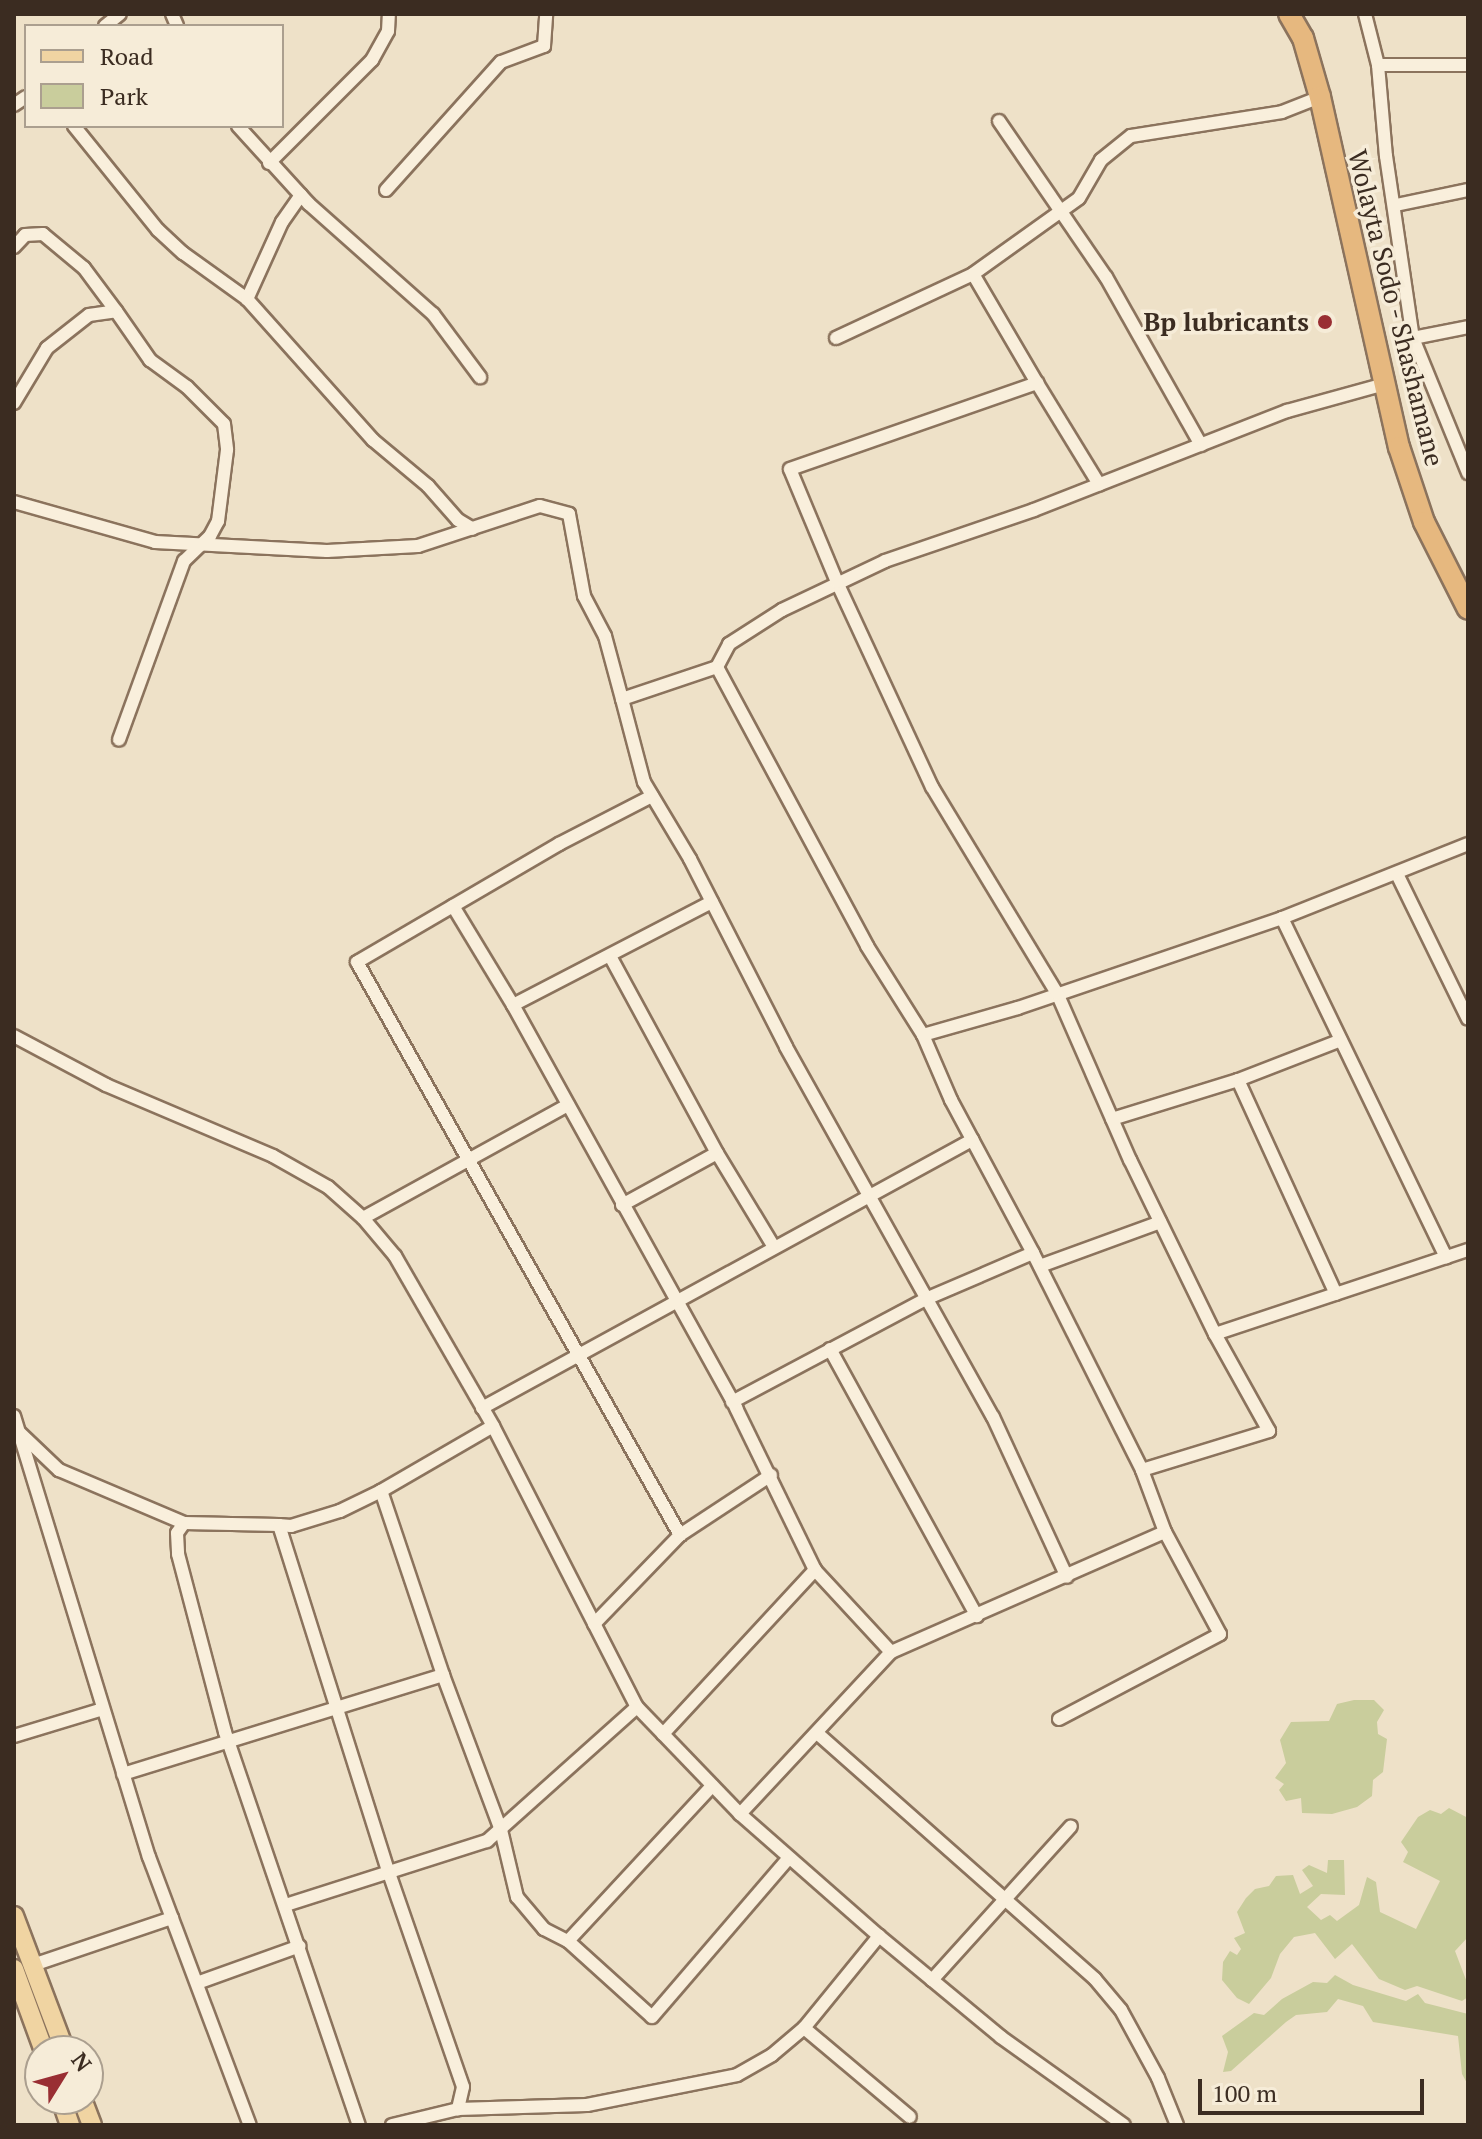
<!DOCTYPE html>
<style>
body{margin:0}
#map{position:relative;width:1482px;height:2139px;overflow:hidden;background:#eee1c8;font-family:"PT Serif",serif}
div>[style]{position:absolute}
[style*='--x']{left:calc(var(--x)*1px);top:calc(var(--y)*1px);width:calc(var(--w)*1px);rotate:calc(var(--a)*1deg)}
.green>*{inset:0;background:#c9cd9c}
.roads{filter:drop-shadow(2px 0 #8b735d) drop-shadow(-2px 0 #8b735d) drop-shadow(0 2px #8b735d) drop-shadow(0 -2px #8b735d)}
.minor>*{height:12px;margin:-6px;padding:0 6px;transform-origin:6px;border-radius:6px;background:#f9efdc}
.primary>*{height:18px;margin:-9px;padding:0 9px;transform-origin:9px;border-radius:9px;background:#f0d4a2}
.trunk>*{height:20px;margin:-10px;padding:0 10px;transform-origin:10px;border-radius:10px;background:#e6b87f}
.dots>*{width:22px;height:22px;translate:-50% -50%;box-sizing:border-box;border:4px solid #f6ecd8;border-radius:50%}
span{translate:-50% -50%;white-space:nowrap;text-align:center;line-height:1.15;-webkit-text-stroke:7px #f6ecd8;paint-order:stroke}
.street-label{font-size:26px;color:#3b2c21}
.poi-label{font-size:26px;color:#3b2c21;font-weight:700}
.right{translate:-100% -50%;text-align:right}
.frame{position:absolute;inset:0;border:16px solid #3b2c21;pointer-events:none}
.legend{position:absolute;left:24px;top:24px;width:260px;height:104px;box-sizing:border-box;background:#f6ecd8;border:2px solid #ab9f8f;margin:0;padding:10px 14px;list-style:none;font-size:24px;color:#3b2c21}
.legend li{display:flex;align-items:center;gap:16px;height:40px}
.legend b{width:40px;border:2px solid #ab9f8f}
.north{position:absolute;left:24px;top:2035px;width:80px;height:80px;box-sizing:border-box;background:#f6ecd8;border:2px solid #ab9f8f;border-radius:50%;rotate:53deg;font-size:22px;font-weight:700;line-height:32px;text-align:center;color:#3b2c21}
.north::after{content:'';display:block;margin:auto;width:28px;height:36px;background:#992e33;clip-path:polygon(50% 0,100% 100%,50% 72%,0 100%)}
.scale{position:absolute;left:1198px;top:2079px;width:226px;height:36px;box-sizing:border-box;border:4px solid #3b2c21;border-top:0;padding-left:10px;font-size:24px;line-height:28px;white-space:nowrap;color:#3b2c21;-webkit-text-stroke:6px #f6ecd8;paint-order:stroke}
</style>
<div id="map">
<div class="green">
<div style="clip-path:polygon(1354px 1700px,1374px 1700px,1384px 1710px,1377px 1722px,1378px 1734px,1387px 1739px,1383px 1772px,1373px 1780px,1372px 1796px,1357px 1807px,1332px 1814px,1302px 1813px,1301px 1798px,1286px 1801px,1279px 1790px,1284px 1784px,1275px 1778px,1286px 1763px,1280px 1740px,1291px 1722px,1329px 1721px,1337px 1704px)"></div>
<div style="clip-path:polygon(1449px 1808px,1468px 1818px,1468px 1937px,1455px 1951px,1468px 1985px,1468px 1997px,1462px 2001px,1417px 1986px,1405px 1990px,1379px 1979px,1352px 1944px,1335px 1959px,1315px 1933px,1294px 1937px,1280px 1954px,1271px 1978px,1249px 2004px,1237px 1998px,1222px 1980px,1223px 1962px,1230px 1951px,1237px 1955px,1241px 1949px,1234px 1938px,1245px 1933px,1237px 1912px,1246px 1898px,1255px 1889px,1269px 1886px,1276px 1876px,1293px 1875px,1300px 1894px,1313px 1886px,1302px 1870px,1309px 1865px,1327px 1873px,1328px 1860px,1344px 1860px,1345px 1895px,1321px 1894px,1307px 1907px,1321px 1920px,1330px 1915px,1337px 1921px,1359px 1905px,1367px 1877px,1376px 1882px,1380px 1912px,1416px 1929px,1440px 1881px,1403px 1862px,1408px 1852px,1401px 1842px,1418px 1817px,1430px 1810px,1441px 1814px)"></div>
<div style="clip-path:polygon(1335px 1975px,1353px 1985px,1406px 2001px,1418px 1994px,1425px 2003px,1468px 2014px,1468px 2085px,1462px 2074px,1458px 2036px,1373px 2022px,1363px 2006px,1338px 1999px,1327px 2012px,1296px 2015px,1286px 2022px,1231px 2071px,1223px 2072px,1228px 2052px,1222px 2036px,1254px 2013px,1264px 2015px,1282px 1999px,1313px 1982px,1327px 1983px)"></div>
</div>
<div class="roads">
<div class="minor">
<div style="--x:172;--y:14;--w:13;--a:67"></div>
<div style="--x:1365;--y:14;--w:53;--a:75.7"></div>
<div style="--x:1378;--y:65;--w:91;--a:85"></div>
<div style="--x:1386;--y:156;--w:184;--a:81.6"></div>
<div style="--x:1413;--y:338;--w:146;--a:67.8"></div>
<div style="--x:105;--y:26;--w:19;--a:-39"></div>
<div style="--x:1378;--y:65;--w:90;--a:0"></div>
<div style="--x:14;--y:105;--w:14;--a:-34"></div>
<div style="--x:999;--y:121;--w:189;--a:55.6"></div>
<div style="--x:1106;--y:277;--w:193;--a:60.5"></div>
<div style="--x:74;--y:126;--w:134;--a:51.1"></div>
<div style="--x:158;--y:230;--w:34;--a:43"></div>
<div style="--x:183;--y:253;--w:79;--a:35.7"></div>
<div style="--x:238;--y:126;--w:105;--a:47.7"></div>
<div style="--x:309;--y:204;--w:166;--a:41.6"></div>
<div style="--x:433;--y:314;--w:79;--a:53.3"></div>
<div style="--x:269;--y:163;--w:146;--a:-45"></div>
<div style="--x:372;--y:60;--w:33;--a:-61"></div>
<div style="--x:388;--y:31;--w:17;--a:-87"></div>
<div style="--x:386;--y:190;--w:172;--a:-48.1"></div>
<div style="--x:501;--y:62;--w:46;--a:-20.4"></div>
<div style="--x:544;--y:46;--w:32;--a:-86"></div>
<div style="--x:301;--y:195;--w:33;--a:125"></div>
<div style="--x:282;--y:222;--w:85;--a:114.4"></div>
<div style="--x:247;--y:299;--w:189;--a:48.2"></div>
<div style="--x:373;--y:440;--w:72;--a:39.9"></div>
<div style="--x:428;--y:486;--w:45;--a:48.6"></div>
<div style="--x:458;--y:520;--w:17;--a:31"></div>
<div style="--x:1396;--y:205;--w:74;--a:-11.8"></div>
<div style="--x:14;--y:247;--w:16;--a:-47"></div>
<div style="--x:25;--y:235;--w:18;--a:-3"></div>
<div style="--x:43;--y:234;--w:53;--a:39.7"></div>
<div style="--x:84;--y:268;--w:54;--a:53.3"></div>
<div style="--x:836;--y:338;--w:151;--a:-25"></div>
<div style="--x:1413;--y:338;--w:56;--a:-11.3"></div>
<div style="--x:1037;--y:383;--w:119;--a:58.5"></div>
<div style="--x:14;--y:403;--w:64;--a:-59"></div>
<div style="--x:47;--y:348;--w:53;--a:-38.2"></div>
<div style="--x:89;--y:315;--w:27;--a:-8"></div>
<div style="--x:116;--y:311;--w:60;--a:55.2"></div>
<div style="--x:150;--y:360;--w:46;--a:36.1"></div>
<div style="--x:187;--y:387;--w:52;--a:45"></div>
<div style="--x:224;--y:424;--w:26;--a:83"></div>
<div style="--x:227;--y:450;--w:72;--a:97.2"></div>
<div style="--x:218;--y:521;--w:17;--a:118"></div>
<div style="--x:210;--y:536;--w:36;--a:136"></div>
<div style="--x:184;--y:561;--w:190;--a:110"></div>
<div style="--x:14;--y:502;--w:147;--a:15.8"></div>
<div style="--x:155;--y:542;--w:172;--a:3"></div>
<div style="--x:327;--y:551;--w:91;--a:-3.1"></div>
<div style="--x:418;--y:546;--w:128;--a:-18.2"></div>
<div style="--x:540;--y:506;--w:30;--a:15"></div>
<div style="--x:569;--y:514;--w:83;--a:79.6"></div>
<div style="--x:584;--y:596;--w:45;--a:62.3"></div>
<div style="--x:605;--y:636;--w:65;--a:74.9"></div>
<div style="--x:622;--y:699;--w:100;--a:-18.6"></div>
<div style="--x:717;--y:667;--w:317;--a:61.7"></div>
<div style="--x:867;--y:946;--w:105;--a:57.8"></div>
<div style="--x:923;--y:1035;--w:71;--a:66.7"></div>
<div style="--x:951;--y:1100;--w:174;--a:61.8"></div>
<div style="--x:717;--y:667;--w:26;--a:-62"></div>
<div style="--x:729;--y:644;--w:63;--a:-32.7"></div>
<div style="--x:782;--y:610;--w:114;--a:-25.4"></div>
<div style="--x:885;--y:561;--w:157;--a:-18.9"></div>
<div style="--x:1034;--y:510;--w:272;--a:-21.4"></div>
<div style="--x:1287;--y:411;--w:102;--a:-15.4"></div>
<div style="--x:622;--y:699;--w:86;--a:75.2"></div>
<div style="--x:644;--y:782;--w:90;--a:59.1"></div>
<div style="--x:690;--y:859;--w:211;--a:62.9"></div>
<div style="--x:786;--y:1047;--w:424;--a:60.8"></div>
<div style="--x:993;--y:1417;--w:176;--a:65.2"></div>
<div style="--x:652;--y:796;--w:105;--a:152.7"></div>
<div style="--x:559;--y:844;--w:234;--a:149.7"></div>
<div style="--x:357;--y:962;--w:658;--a:60.59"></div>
<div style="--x:1397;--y:874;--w:161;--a:63.9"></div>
<div style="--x:453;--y:906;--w:116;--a:58.8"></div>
<div style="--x:513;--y:1005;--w:461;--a:61"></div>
<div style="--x:736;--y:1408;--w:180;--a:64"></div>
<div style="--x:815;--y:1570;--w:112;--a:47.2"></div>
<div style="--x:1282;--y:918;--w:377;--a:64.2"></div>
<div style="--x:610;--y:956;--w:224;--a:61.5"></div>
<div style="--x:717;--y:1153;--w:110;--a:58.8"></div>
<div style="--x:513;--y:1005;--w:224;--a:-27.4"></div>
<div style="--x:923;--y:1035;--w:99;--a:-15.9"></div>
<div style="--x:1018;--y:1008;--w:279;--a:-18.8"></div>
<div style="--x:1282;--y:918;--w:200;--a:-21.7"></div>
<div style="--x:14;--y:1036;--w:104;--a:28"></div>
<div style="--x:106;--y:1085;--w:181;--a:23"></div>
<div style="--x:273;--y:1156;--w:63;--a:29.4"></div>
<div style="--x:328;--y:1187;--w:47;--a:41.5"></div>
<div style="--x:363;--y:1218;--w:50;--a:49.9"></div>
<div style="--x:395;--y:1256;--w:196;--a:60"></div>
<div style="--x:493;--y:1426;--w:316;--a:62.9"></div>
<div style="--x:637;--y:1707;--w:149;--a:46.1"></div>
<div style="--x:740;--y:1814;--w:185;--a:41.3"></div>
<div style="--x:879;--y:1936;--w:158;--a:39.6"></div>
<div style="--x:1001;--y:2037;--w:151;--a:35.6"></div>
<div style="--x:1238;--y:1080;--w:235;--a:65.4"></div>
<div style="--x:1112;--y:1119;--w:132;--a:-17.2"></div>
<div style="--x:1238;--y:1080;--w:110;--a:-21.2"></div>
<div style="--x:622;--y:1205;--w:108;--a:-28.7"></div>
<div style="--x:363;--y:1218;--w:234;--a:-28.9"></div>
<div style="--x:1040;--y:1266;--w:128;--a:-20.1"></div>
<div style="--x:1215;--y:1334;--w:194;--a:-116"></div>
<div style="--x:1130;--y:1160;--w:180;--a:-113.6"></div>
<div style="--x:1058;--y:995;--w:243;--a:-121.2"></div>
<div style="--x:932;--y:787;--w:226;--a:-114.9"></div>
<div style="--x:837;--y:582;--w:122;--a:-112.6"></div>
<div style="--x:790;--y:469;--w:262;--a:-19.2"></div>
<div style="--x:1037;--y:383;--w:126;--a:-120.4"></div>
<div style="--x:973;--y:274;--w:130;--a:-35.6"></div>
<div style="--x:1079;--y:198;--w:44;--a:-59.9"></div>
<div style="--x:1101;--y:160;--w:38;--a:-39"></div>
<div style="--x:1131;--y:136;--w:153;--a:-9"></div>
<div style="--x:1282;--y:112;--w:41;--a:-21.5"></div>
<div style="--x:830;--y:1349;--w:305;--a:61.2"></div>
<div style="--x:732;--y:1402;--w:222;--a:-28"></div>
<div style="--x:928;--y:1298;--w:114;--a:-23.2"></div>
<div style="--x:1033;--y:1253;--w:243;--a:63.3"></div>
<div style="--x:482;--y:1408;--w:559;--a:-28.68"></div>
<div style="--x:14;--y:1416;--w:461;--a:73"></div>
<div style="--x:149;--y:1857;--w:286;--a:69.4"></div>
<div style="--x:14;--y:1432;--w:4;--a:-14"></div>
<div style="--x:18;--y:1431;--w:57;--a:43.6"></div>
<div style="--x:59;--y:1470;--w:136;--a:23"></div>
<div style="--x:184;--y:1523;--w:95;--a:1.2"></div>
<div style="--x:279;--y:1525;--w:365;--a:72.5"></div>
<div style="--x:389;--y:1873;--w:226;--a:70.9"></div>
<div style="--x:463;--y:2087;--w:23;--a:103"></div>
<div style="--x:184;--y:1523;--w:12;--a:125"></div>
<div style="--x:177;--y:1533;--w:21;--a:87"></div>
<div style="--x:178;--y:1554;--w:184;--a:75.2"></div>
<div style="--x:225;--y:1732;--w:415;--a:71.2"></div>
<div style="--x:279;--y:1525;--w:12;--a:5"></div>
<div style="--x:291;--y:1526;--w:51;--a:-17"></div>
<div style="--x:340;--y:1511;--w:46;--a:-26"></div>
<div style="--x:381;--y:1491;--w:129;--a:-30.1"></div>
<div style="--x:594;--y:1624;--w:124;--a:-46"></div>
<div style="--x:680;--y:1535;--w:109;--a:-33.4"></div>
<div style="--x:443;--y:1675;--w:165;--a:69.5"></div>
<div style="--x:501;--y:1830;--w:69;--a:76.6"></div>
<div style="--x:517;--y:1897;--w:42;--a:49.8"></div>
<div style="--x:544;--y:1929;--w:27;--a:27"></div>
<div style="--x:568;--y:1941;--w:212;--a:-47.1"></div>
<div style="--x:1059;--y:1719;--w:182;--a:-27.8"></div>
<div style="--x:1220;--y:1634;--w:116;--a:-118.3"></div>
<div style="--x:817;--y:1733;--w:371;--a:41.5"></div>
<div style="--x:1095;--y:1979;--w:40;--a:50"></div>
<div style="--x:1121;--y:2010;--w:77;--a:61.4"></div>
<div style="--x:1158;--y:2078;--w:51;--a:68"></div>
<div style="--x:663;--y:1734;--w:224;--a:-47.2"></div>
<div style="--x:14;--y:1736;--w:93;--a:-16.9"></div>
<div style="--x:123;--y:1774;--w:335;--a:-17.2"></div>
<div style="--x:443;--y:1675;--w:194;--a:-108.6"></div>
<div style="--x:740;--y:1814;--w:221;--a:-47"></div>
<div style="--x:891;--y:1652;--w:299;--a:-23.7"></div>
<div style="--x:1165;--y:1532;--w:66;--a:-110.4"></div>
<div style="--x:1142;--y:1470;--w:133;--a:-17.1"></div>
<div style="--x:1269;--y:1431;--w:111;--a:-119.1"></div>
<div style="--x:1215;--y:1334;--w:267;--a:-18.4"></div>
<div style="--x:286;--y:1905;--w:211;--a:-17.7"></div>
<div style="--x:487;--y:1841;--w:201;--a:-41.8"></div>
<div style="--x:568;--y:1941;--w:113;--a:42.1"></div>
<div style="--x:652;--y:2017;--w:210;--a:-49.3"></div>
<div style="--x:33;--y:1965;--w:147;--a:-18.7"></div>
<div style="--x:932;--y:1980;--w:207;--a:-47.9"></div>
<div style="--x:197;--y:1983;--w:109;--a:-19.8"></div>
<div style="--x:804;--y:2028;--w:138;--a:40"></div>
<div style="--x:392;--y:2125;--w:68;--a:-13.6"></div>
<div style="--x:458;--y:2109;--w:129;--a:-1.8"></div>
<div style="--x:587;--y:2105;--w:153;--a:-11.3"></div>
<div style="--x:737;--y:2075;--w:40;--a:-29.7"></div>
<div style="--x:772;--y:2055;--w:42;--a:-40.2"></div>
<div style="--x:804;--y:2028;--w:119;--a:-50.8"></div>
</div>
<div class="primary">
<div style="--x:14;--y:1916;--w:144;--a:69.3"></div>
<div style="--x:14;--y:1969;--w:87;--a:69.9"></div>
<div style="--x:61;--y:2099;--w:28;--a:71"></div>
<div style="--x:82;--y:2099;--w:28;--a:69"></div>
</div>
<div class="trunk">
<div style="--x:1289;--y:14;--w:28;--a:60"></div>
<div style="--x:1303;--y:38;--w:61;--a:73.9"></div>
<div style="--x:1320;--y:97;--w:359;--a:77.3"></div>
<div style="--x:1399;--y:447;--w:79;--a:71.6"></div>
<div style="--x:1424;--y:522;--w:97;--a:63.2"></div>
</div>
</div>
<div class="dots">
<div style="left:1325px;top:322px;background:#992e33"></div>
</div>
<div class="street-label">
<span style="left:1396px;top:308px;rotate:76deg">Wolayta Sodo - Shashamane</span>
</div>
<div class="poi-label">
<span class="right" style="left:1309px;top:322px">Bp lubricants</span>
</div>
<div class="frame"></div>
<ul class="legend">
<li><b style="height:10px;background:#f0d4a2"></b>Road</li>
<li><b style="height:22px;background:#c9cd9c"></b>Park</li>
</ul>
<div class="north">N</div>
<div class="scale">100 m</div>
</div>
